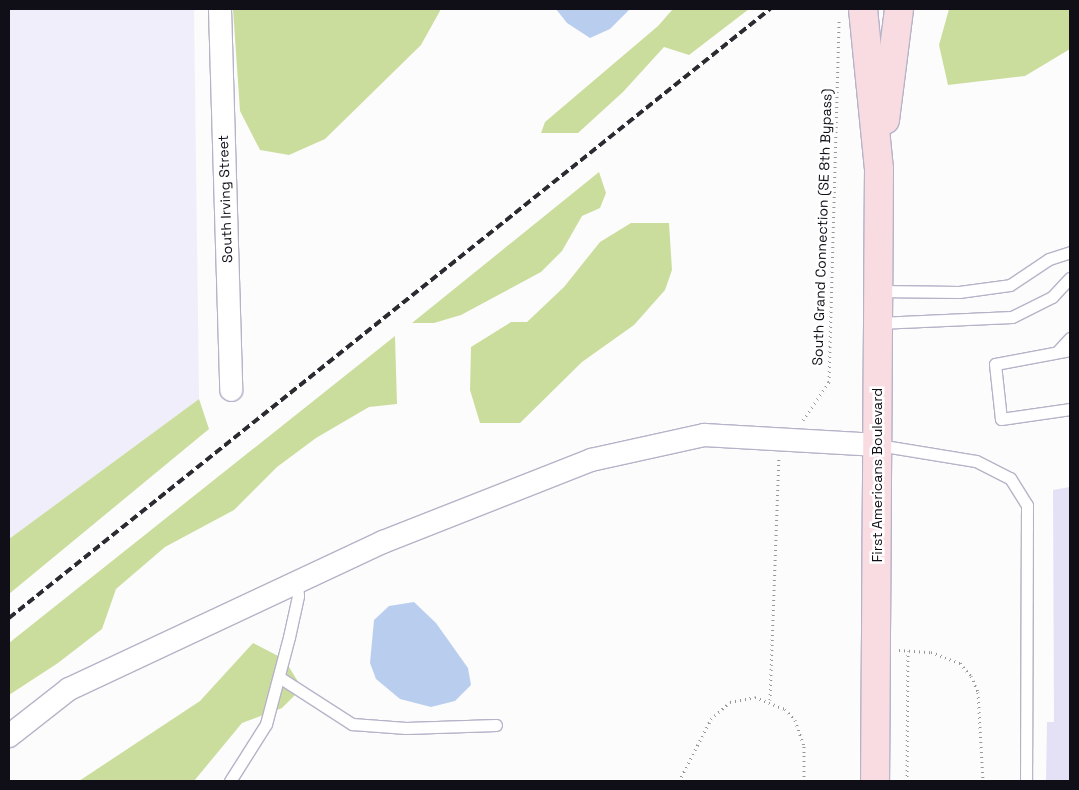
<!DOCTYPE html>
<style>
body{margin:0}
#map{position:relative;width:1079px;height:790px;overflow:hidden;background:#fcfcfc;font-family:"Space Grotesk",sans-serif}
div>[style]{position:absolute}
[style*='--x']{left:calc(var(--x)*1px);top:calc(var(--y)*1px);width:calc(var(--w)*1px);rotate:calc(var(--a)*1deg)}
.built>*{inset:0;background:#f0eefa}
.green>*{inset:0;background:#cbdd9d}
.water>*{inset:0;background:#b9ceef}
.building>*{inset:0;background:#e4e1f7}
.path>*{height:3px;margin-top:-1.5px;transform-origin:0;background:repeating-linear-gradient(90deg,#97969a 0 1px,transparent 0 5px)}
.roads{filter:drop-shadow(1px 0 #b6b3c8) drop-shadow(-1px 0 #b6b3c8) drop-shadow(0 1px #b6b3c8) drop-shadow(0 -1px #b6b3c8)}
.lane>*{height:11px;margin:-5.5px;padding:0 5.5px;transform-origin:5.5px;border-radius:5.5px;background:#fff}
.street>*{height:22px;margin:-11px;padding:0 11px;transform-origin:11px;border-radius:11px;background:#fff}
.secondary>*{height:28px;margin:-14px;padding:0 14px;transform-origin:14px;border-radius:14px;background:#f8dce2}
.rail>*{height:4px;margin-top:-2px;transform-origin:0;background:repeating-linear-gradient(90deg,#2d2b32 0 8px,transparent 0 12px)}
span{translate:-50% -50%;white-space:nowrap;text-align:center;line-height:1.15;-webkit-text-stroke:5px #fff;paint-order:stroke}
.street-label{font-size:14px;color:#100e16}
.frame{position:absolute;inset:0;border:10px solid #100e16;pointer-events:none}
</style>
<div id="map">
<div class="built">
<div style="clip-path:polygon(9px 9px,194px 9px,199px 399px,9px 539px)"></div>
</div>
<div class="green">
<div style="clip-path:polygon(233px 9px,441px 9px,421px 45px,325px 139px,289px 155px,260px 150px,240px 111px)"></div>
<div style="clip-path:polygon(673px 9px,749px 9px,689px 55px,664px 47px,623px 92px,578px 133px,541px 133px,545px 122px,658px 26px)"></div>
<div style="clip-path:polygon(949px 9px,1070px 9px,1070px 49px,1025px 76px,948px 85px,939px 45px)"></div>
<div style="clip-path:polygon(599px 172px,606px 193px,600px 208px,582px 216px,562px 251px,541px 272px,461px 315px,434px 323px,412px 323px)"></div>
<div style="clip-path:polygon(631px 223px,669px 223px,672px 270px,665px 290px,634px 325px,582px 362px,520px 423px,480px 423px,470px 390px,471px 347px,511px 322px,527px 322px,564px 287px,600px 242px)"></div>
<div style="clip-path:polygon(395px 336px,397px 404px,369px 407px,316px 438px,277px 467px,234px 510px,165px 547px,116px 589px,102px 629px,58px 663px,9px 695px,9px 643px)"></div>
<div style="clip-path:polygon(199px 399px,209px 429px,9px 594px,9px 539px)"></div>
<div style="clip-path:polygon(253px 643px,284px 659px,302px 688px,282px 708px,242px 723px,194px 781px,79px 781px,200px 701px)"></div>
</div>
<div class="water">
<div style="clip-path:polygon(556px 9px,630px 9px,610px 29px,590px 38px,567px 23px)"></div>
<div style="clip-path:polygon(414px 602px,436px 623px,468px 668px,471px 685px,455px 701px,431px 707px,400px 699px,376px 679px,370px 663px,374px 620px,389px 606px)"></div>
</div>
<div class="building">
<div style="clip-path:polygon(1070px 487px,1070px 781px,1046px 781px,1047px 722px,1054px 722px,1053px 490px)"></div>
</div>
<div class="path">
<div style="--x:803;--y:420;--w:46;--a:-55.6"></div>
<div style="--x:829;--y:382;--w:363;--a:-88.4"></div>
<div style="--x:899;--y:650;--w:32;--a:4"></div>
<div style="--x:931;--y:652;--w:31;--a:21"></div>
<div style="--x:960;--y:663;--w:17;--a:50"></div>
<div style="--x:971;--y:676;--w:17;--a:66"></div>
<div style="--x:978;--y:692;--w:89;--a:86.8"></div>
<div style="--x:770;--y:700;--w:241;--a:-87.9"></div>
<div style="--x:679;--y:781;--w:70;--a:-62.7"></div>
<div style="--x:711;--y:719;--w:25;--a:-42"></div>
<div style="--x:730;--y:702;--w:25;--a:-11"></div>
<div style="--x:755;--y:697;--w:32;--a:22"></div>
<div style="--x:785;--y:709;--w:15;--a:48"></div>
<div style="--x:795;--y:720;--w:28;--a:71"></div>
<div style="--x:804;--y:746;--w:35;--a:90"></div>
<div style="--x:907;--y:781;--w:130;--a:-89.6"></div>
</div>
<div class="roads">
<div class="lane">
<div style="--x:879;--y:291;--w:80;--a:0.7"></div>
<div style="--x:959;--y:292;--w:51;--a:-7.8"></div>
<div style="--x:1010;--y:285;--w:47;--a:-33.7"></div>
<div style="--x:1049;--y:259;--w:22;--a:-18"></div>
<div style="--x:878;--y:323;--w:134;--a:-2.6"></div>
<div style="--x:1012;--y:317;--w:45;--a:-26.6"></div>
<div style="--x:1052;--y:297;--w:26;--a:-47"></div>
<div style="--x:1070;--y:350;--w:76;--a:169.4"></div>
<div style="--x:995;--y:364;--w:55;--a:83.8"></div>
<div style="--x:1001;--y:419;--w:70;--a:-8.2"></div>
<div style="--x:1057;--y:352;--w:19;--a:-47"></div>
<div style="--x:878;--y:445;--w:99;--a:9.3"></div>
<div style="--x:976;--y:461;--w:38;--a:27"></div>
<div style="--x:1010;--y:478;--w:32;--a:58"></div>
<div style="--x:1027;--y:505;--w:276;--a:90.2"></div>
<div style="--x:279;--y:677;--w:87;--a:32.8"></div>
<div style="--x:352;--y:724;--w:54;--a:4.2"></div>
<div style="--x:406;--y:728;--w:90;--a:-1.9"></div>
<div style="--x:230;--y:781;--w:67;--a:-57.7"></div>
<div style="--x:266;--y:724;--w:90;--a:-75.2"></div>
<div style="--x:289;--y:637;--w:42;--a:-77.6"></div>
<div style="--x:298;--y:596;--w:14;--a:-94"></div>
</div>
<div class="street">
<div style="--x:220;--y:9;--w:381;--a:88.3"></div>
<div style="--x:9;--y:736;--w:76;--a:-38.1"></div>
<div style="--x:69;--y:689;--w:347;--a:-25.1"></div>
<div style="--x:383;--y:542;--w:224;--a:-21.5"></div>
<div style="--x:591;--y:460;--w:116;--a:-12.5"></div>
<div style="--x:704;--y:435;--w:174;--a:3.3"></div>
</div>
<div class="secondary">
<div style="--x:863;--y:9;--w:161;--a:84.3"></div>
<div style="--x:879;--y:169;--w:612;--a:90.37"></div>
<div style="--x:885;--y:120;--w:112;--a:-82.8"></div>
</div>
</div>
<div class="rail">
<div style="--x:9;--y:618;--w:975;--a:-38.67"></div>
</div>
<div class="street-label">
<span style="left:225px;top:199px;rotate:-92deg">South Irving Street</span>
<span style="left:822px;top:227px;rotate:-88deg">South Grand Connection (SE 8th Bypass)</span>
<span style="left:877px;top:475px;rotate:-90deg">First Americans Boulevard</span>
</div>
<div class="frame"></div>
</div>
